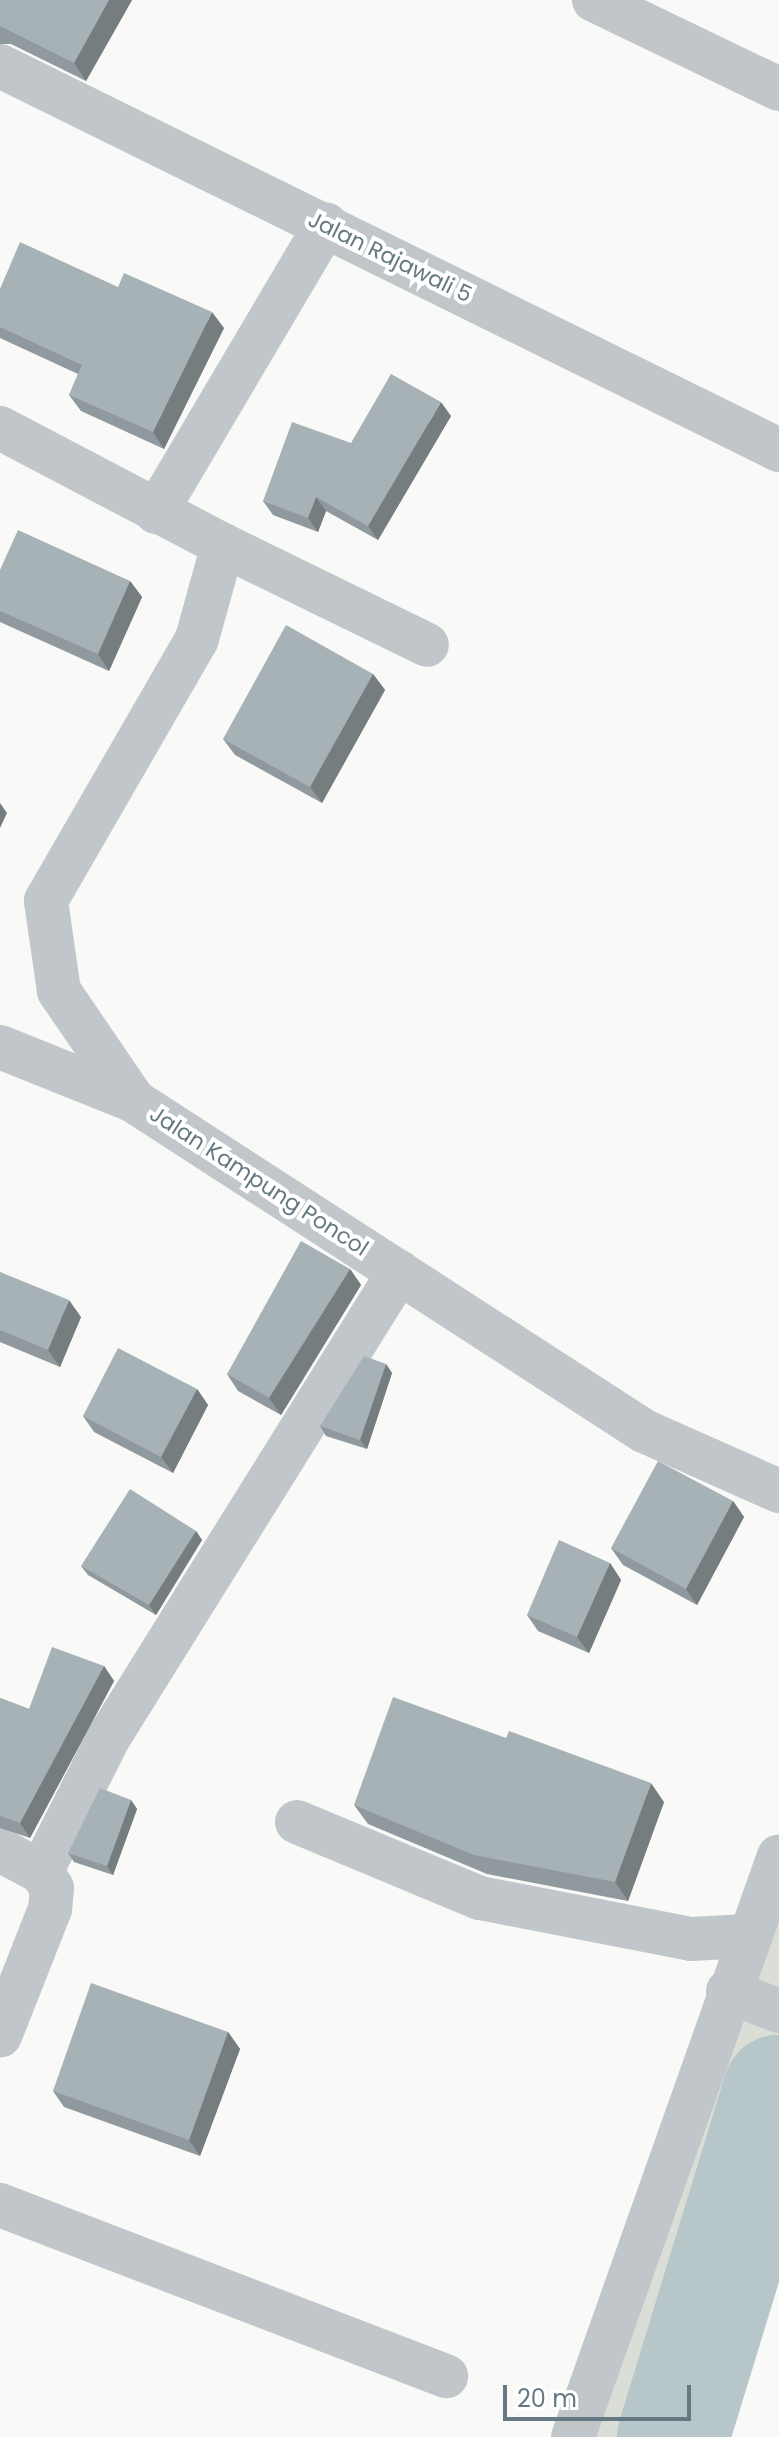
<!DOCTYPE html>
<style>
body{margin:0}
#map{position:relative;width:779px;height:2437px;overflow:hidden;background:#f9f9f7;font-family:Poppins,sans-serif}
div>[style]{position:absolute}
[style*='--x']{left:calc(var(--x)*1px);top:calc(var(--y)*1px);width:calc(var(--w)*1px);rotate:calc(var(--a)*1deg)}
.green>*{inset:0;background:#daded6}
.river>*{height:112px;margin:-56px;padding:0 56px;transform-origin:56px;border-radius:56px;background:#b7c6c8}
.minor>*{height:44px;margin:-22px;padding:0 22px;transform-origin:22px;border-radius:22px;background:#c0c6c9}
.wall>*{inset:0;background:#90999d}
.shaded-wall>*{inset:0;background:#757d7f}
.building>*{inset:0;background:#a7b2b6}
span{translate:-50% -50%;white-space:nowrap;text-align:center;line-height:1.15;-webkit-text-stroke:8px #fff;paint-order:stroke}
.street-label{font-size:22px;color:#647982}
.scale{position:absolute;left:503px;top:2385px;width:188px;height:36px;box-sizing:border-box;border:4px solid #647982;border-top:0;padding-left:10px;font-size:24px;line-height:28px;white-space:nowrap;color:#647982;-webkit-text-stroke:6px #fff;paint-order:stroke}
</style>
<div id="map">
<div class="green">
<div style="clip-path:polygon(779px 1861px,779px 2091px,674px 2437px,573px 2437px)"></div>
</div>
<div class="river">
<div style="--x:673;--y:2437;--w:362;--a:-73"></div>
</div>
<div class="minor">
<div style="--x:594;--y:0;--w:205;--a:25.7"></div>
<div style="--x:0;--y:66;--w:869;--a:26.24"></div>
<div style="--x:0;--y:428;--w:252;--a:27.7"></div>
<div style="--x:223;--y:545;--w:98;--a:105.5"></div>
<div style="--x:197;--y:639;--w:302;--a:120"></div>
<div style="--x:46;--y:901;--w:91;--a:81.8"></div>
<div style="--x:59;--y:991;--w:133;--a:55.7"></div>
<div style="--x:134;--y:1101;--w:607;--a:32.91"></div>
<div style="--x:644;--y:1431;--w:148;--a:24"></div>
<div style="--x:156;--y:512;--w:334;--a:-59.4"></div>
<div style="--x:223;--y:545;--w:227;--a:26.1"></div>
<div style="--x:0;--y:1047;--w:144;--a:21.9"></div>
<div style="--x:297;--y:1822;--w:198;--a:22.6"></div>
<div style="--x:480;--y:1898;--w:215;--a:11"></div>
<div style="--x:691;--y:1939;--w:57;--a:-3"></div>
<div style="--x:0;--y:1850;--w:47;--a:28.2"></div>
<div style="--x:41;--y:1872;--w:19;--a:55"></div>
<div style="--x:52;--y:1888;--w:21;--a:95"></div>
<div style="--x:50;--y:1909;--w:136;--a:111.5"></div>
<div style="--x:41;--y:1872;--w:151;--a:-63.3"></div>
<div style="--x:109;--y:1737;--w:548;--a:-58.05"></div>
<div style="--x:728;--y:1991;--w:55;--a:21.4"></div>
<div style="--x:0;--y:2205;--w:478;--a:21"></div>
<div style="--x:573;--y:2437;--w:616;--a:-70.48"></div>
</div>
<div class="wall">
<div style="clip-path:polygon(0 0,132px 0,86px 81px,11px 44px,0 44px)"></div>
<div style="clip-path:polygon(118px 287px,224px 328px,164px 449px,81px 411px,69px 395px,78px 374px,0 338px,0 289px)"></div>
<div style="clip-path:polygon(451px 416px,378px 540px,326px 511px,318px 532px,273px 515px,263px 501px,351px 443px)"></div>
<div style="clip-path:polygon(0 570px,130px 581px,142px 597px,109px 671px,0 622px)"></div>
<div style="clip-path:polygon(373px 674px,385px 690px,322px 803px,235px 755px,223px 739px)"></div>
<div style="clip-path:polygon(350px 1269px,361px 1285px,281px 1415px,238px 1391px,227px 1374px)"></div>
<div style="clip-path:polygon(0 1272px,81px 1317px,60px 1367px,0 1342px)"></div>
<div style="clip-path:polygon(386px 1364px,392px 1373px,367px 1449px,326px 1436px,320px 1426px)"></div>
<div style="clip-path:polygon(197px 1389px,208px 1405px,173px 1473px,94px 1432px,83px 1416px)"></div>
<div style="clip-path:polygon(733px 1501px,744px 1517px,697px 1605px,623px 1565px,611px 1548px)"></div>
<div style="clip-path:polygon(196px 1531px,202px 1540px,156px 1615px,88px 1575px,81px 1566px)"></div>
<div style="clip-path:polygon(610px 1563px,621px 1580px,589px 1653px,538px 1631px,527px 1615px)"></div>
<div style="clip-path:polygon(104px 1666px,114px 1681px,30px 1838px,0 1828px,0 1698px,29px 1709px)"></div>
<div style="clip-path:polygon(506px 1738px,664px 1802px,628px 1901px,487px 1874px,368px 1824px,354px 1805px)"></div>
<div style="clip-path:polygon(131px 1800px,137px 1809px,113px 1875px,74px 1862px,68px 1853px)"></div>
<div style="clip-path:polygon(228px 2032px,240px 2049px,200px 2156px,64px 2107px,53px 2091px)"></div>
</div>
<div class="shaded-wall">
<div style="clip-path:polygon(109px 0,132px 0,86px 81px,74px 63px)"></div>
<div style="clip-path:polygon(212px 312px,224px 328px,164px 449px,153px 432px)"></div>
<div style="clip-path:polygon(441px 402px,451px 416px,378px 540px,368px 526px)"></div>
<div style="clip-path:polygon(316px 497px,326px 511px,318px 532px,308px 518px)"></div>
<div style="clip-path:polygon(130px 581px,142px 597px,109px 671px,98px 654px)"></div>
<div style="clip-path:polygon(373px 674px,385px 690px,322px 803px,310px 787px)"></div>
<div style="clip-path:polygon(0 803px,7px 813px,0 828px)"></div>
<div style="clip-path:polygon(350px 1269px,361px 1285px,281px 1415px,269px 1398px)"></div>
<div style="clip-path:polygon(69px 1300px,81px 1317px,60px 1367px,48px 1350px)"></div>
<div style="clip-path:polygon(386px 1364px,392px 1373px,367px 1449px,360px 1440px)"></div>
<div style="clip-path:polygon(197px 1389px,208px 1405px,173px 1473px,161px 1457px)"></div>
<div style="clip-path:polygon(733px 1501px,744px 1517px,697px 1605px,686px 1589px)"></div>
<div style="clip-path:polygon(196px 1531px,202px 1540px,156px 1615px,149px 1605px)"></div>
<div style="clip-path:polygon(610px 1563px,621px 1580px,589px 1653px,577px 1637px)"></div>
<div style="clip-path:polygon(104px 1666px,114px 1681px,30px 1838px,20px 1823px)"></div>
<div style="clip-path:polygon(651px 1783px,664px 1802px,628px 1901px,615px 1882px)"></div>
<div style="clip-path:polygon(131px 1800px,137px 1809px,113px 1875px,107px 1866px)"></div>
<div style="clip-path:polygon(228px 2032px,240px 2049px,200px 2156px,189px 2140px)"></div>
</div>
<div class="building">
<div style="clip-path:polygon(0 0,109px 0,74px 63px,0 26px)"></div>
<div style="clip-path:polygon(20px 242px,118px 287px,124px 273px,212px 312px,153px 432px,69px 395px,82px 365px,0 327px,0 289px)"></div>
<div style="clip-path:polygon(391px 374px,441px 402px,368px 526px,316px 497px,308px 518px,263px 501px,292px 422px,351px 443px)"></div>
<div style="clip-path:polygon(18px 530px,130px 581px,98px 654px,0 611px,0 570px)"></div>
<div style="clip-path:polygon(286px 625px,373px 674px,310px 787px,223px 739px)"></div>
<div style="clip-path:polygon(301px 1241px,350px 1269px,269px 1398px,227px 1374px)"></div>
<div style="clip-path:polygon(0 1272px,69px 1300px,48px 1350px,0 1330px)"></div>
<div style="clip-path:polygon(118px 1348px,197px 1389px,161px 1457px,83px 1416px)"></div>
<div style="clip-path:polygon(364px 1356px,386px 1364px,360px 1440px,320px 1426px)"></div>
<div style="clip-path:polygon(658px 1461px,733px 1501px,686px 1589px,611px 1548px)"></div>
<div style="clip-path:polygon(130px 1489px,196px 1531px,149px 1605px,81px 1566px)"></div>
<div style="clip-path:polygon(559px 1540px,610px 1563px,577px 1637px,527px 1615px)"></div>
<div style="clip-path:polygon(52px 1647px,104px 1666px,20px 1823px,0 1816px,0 1698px,29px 1709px)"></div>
<div style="clip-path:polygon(393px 1697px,506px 1738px,509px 1731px,651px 1783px,615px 1882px,474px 1855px,354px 1805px)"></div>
<div style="clip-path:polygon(100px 1788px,131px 1800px,107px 1866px,68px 1853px)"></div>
<div style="clip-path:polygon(91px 1983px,228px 2032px,189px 2140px,53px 2091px)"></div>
</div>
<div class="street-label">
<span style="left:390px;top:257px;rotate:26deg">Jalan Rajawali 5</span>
<span style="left:259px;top:1181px;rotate:33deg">Jalan Kampung Poncol</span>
</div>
<div class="scale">20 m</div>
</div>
